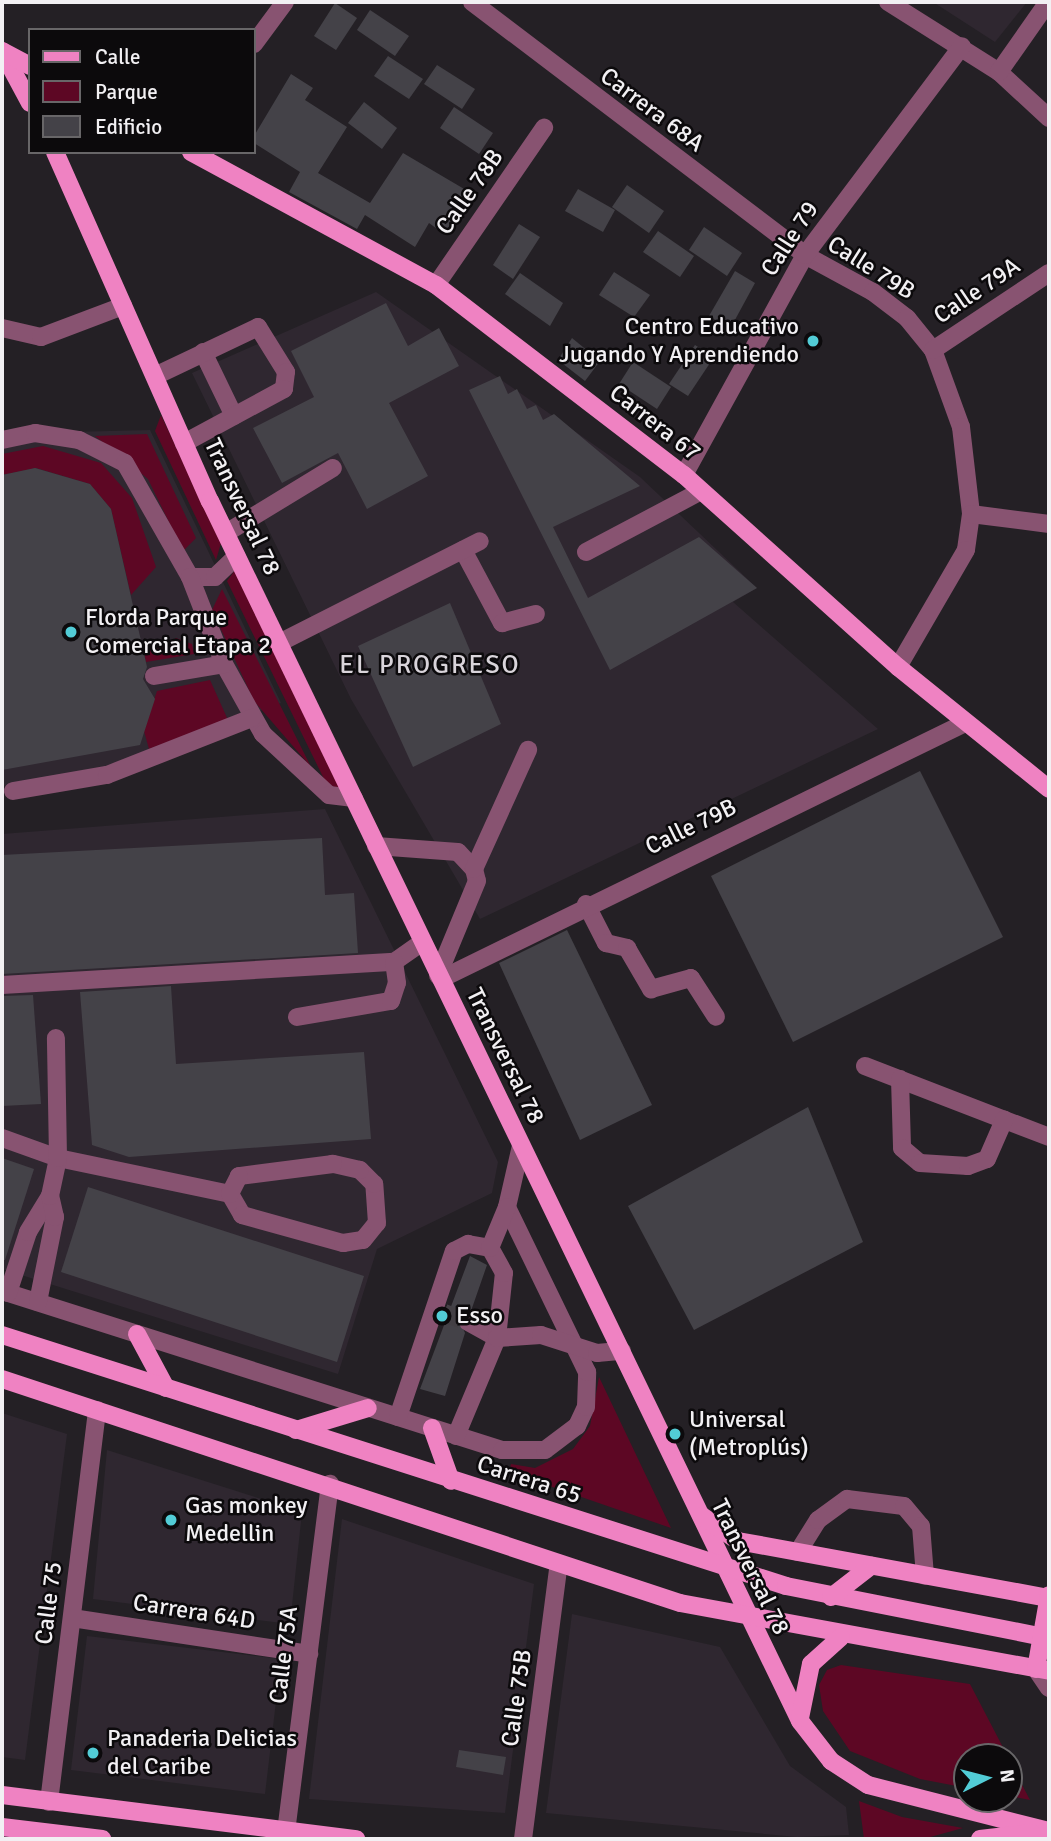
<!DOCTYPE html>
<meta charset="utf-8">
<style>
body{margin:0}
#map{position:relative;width:1051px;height:1841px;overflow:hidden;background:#242025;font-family:Signika,sans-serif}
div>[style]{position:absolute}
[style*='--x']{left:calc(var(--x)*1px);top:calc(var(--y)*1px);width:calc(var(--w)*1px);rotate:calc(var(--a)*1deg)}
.built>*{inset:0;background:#2f2730}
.green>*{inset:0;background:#5d0724}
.building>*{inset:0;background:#444248}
.minor-tunnel>*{height:18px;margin-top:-9px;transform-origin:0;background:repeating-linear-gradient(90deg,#433f44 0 18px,transparent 0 27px)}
.minor>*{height:18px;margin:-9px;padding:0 9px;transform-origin:9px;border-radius:9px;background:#885371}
.major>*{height:18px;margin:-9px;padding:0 9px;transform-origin:9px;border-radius:9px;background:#ef82c2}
.dots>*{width:19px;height:19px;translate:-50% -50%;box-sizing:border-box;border:4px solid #0c0a0c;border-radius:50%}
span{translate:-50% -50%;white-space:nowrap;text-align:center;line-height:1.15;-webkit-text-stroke:5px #0c0a0c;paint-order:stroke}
.street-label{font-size:24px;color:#f2f0f3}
.poi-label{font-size:24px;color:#f2f0f3}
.right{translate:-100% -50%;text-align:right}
.left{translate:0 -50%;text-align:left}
.neighbourhood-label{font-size:26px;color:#d9d4da;letter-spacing:2px}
.frame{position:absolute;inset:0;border:4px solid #f2f0f3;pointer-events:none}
.legend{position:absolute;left:28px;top:28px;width:228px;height:126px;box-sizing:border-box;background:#0c0a0c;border:2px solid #686668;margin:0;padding:9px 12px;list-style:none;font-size:21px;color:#f2f0f3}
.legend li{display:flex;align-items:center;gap:14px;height:35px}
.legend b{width:35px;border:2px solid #686668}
.north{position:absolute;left:953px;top:1743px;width:70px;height:70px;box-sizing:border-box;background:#0c0a0c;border:2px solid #686668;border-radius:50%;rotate:84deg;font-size:19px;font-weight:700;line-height:28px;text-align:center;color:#f2f0f3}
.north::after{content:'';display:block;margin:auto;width:24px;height:32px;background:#52ccd6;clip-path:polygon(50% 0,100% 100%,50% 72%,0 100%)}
</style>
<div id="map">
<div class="built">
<div style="clip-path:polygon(933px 2px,1027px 2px,995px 42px)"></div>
<div style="clip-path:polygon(376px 292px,640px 477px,757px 588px,733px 602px,878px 729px,480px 919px,351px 699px,192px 373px)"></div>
<div style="clip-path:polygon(36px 425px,70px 432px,150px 430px,281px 703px,113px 767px,2px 786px,2px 431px)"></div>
<div style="clip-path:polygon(325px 809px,498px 1162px,492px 1193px,377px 1249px,338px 1374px,2px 1269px,2px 834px)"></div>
<div style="clip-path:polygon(2px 1413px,67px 1434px,25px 1760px,2px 1757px)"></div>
<div style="clip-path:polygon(107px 1450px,302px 1512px,290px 1624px,93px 1599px)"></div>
<div style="clip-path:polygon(342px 1519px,534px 1584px,505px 1813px,309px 1799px)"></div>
<div style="clip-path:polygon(572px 1614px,720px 1647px,790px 1766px,846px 1807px,849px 1835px,797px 1837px,546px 1813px)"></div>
<div style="clip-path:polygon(87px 1636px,281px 1659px,265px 1794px,71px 1770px)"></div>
</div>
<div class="green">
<div style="clip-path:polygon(161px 415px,221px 543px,216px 560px,155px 431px)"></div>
<div style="clip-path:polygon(147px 434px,196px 538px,183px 551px,148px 479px,95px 436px)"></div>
<div style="clip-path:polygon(43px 446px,101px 463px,132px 498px,156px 567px,131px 595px,111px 509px,90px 484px,36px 468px,2px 475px,2px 454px)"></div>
<div style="clip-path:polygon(235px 570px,340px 787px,337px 789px,325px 781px,227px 581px)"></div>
<div style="clip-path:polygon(222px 589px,311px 767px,254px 701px,212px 610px)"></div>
<div style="clip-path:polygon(176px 638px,192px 644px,194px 654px,146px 662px,143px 647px,165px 647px)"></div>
<div style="clip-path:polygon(210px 680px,228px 720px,149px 749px,144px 731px,157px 691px)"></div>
<div style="clip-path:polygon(599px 1377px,671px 1528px,509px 1472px,511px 1464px,535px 1468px,573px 1449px,590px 1426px)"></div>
<div style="clip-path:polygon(841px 1665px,970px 1684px,1008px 1757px,967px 1757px,967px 1788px,920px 1779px,850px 1751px,823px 1711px,819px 1685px,827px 1670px)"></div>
<div style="clip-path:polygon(1009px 1760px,1030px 1800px,1009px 1796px)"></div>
<div style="clip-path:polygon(859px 1801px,902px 1817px,963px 1828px,923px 1839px,864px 1839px)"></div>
</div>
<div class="building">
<div style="clip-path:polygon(335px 3px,357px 18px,336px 50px,314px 36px)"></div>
<div style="clip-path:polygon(370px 10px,409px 36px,395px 56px,357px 30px)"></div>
<div style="clip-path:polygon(388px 56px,423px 79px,409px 99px,374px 76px)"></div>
<div style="clip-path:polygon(437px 65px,475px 89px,462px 109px,424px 84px)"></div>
<div style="clip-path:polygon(291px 74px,313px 88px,305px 100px,347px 127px,318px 173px,370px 203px,403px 153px,471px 193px,444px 234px,429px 223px,415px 247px,365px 215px,357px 229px,289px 192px,300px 172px,254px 143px,254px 136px)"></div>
<div style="clip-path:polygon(364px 102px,397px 128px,382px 149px,348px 123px)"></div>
<div style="clip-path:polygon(454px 107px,493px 133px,479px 154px,440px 128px)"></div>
<div style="clip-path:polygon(627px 185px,664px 211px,649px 233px,612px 207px)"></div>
<div style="clip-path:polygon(578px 189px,615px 210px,603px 232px,565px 211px)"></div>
<div style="clip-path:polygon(519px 224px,540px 237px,513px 279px,493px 265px)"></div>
<div style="clip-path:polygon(704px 227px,742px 253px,727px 276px,689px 250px)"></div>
<div style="clip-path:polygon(658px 231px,694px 256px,680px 277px,643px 252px)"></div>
<div style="clip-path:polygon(735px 271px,755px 283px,730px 329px,709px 316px)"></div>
<div style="clip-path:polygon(614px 272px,650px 295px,634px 317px,599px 295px)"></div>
<div style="clip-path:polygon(520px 273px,563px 303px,550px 326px,505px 294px)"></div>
<div style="clip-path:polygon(386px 303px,408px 346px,439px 328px,459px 366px,389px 403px,428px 476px,367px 509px,338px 453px,282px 483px,253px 428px,314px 397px,291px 351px)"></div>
<div style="clip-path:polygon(572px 338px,600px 361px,585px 381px,558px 360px)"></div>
<div style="clip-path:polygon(695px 345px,714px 357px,688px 396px,669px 384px)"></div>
<div style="clip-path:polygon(633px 362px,671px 387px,657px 409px,619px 384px)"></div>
<div style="clip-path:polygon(500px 376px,508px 394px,517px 389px,527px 409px,536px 405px,543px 420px,554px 414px,640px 486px,553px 527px,588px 598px,699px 537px,757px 588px,610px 670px,469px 390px)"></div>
<div style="clip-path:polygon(35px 468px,90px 484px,111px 509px,147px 667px,143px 679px,155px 699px,140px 745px,2px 770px,2px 475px)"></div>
<div style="clip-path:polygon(450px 603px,501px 724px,413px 767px,358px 646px)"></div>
<div style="clip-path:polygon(920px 771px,1003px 937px,793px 1042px,711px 876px)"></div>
<div style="clip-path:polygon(322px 838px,325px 895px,354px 893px,358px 953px,2px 974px,2px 855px)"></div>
<div style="clip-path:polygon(567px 930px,652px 1105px,580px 1140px,499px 963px)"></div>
<div style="clip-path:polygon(171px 986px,176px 1064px,364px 1052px,371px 1139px,129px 1157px,92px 1145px,80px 992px)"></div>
<div style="clip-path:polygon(33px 995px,41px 1104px,2px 1106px,2px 996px)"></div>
<div style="clip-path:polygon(808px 1107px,863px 1242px,694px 1330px,628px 1206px)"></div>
<div style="clip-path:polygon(2px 1158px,34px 1169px,5px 1260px,2px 1260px)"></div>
<div style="clip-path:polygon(88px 1187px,364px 1276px,337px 1362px,61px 1272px)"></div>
<div style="clip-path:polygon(470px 1256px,487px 1265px,471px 1311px,458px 1317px,465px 1333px,445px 1396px,420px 1389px)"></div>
<div style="clip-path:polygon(459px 1750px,506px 1757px,503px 1775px,456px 1767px)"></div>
</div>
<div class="minor-tunnel">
<div style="--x:444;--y:1313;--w:26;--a:21"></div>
</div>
<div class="minor">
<div style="--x:472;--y:2;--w:418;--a:37.2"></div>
<div style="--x:805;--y:255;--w:77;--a:28.6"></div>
<div style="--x:873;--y:292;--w:43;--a:37.4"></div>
<div style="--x:907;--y:318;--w:41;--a:50.9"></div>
<div style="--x:933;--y:350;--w:82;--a:70"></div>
<div style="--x:961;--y:427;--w:88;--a:83.4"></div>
<div style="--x:971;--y:514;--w:36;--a:98"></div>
<div style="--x:966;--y:550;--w:135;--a:120.2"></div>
<div style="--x:888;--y:2;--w:131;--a:32.2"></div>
<div style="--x:999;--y:72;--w:68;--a:42.6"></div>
<div style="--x:254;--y:44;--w:52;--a:-53.6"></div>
<div style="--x:999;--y:72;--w:85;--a:-55"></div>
<div style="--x:436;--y:285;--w:191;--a:-55.5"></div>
<div style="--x:2;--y:328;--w:40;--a:13"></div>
<div style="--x:41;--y:337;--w:88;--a:-20.7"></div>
<div style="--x:933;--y:350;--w:139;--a:-33.6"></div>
<div style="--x:203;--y:352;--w:71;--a:64.2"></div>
<div style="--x:155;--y:376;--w:114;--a:-25.4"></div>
<div style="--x:258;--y:327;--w:53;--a:58.1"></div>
<div style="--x:286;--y:372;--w:17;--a:97"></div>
<div style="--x:284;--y:389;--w:114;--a:151.6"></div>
<div style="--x:2;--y:440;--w:34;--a:-12"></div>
<div style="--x:35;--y:433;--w:45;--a:9"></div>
<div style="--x:79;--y:440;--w:51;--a:26.6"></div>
<div style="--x:125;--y:463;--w:131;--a:60.3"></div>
<div style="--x:190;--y:577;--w:25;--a:0"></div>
<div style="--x:215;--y:577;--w:30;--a:-44"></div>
<div style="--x:684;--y:475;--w:251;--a:-61.2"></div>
<div style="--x:805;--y:255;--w:261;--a:-53.1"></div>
<div style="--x:971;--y:514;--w:79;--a:7.3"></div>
<div style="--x:226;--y:533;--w:125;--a:-31.3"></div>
<div style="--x:463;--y:550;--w:83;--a:61.9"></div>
<div style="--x:502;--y:623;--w:35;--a:-15"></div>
<div style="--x:586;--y:552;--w:130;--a:-27.9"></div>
<div style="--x:190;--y:577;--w:93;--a:68.7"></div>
<div style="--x:224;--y:664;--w:80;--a:60.9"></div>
<div style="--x:263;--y:734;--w:90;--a:42.7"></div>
<div style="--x:329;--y:795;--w:25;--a:7"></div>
<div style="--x:279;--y:643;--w:225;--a:-26.9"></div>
<div style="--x:154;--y:676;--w:71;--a:-9.7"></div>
<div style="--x:13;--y:791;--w:95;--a:-9.7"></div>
<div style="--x:107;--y:775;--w:156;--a:-21.5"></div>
<div style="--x:376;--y:846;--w:82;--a:4.2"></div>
<div style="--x:458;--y:852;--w:23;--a:47"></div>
<div style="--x:474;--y:869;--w:12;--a:76"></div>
<div style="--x:477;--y:881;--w:102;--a:112.5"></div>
<div style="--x:474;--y:869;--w:131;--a:-65.6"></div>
<div style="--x:586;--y:904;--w:44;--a:62.9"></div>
<div style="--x:606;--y:943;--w:22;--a:13"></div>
<div style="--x:627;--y:948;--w:48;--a:59.7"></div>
<div style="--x:651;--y:989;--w:41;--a:-15.4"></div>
<div style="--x:691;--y:978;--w:46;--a:57.3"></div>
<div style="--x:441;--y:979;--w:583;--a:-26.04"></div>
<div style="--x:2;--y:985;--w:393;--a:-3.4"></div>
<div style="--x:394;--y:962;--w:35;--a:-35"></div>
<div style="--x:297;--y:1017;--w:95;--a:-9.7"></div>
<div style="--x:391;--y:1001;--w:19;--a:-72"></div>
<div style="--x:397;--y:983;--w:21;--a:-98"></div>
<div style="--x:865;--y:1066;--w:197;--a:21.1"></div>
<div style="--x:900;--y:1079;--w:69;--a:88.3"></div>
<div style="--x:902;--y:1148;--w:23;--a:40"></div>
<div style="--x:920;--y:1163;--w:48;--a:3.6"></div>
<div style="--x:968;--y:1166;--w:20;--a:-20"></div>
<div style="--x:987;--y:1159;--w:43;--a:-66.4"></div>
<div style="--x:2;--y:1138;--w:59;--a:19.7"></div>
<div style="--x:58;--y:1158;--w:176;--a:11.8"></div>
<div style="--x:230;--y:1194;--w:24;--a:60"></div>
<div style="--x:242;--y:1215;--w:105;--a:15.5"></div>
<div style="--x:343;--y:1243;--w:20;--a:-9"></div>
<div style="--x:363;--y:1240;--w:22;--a:-51"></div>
<div style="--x:377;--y:1223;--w:39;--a:-94"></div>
<div style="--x:374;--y:1184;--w:20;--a:-135"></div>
<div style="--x:360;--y:1170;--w:28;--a:-167"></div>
<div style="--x:333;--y:1164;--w:95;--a:172.7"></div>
<div style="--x:239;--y:1176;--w:20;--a:117"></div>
<div style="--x:2;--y:1291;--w:525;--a:17.64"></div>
<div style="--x:502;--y:1450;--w:43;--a:0"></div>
<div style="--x:545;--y:1450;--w:40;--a:-37"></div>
<div style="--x:577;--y:1426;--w:21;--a:-65"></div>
<div style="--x:586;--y:1407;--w:35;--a:-88"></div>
<div style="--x:587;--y:1372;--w:183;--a:-115.9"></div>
<div style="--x:507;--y:1207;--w:63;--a:-77.1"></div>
<div style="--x:8;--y:1293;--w:64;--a:-71.8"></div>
<div style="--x:28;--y:1232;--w:42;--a:-58.6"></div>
<div style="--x:38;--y:1302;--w:87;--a:-78.7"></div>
<div style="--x:55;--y:1217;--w:22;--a:-103"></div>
<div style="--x:50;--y:1196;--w:39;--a:-78"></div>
<div style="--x:58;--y:1158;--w:120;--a:-91"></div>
<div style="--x:468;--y:1322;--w:33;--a:29"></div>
<div style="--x:497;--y:1338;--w:65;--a:-83.9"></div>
<div style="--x:504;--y:1273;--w:29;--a:-119"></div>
<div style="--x:398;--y:1417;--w:175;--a:-71.4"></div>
<div style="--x:454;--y:1251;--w:16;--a:-27"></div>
<div style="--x:468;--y:1244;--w:22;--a:10"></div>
<div style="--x:490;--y:1248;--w:44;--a:-67.5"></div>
<div style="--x:456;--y:1436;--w:106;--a:-67.3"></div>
<div style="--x:497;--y:1338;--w:44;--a:-3.9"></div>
<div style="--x:541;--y:1335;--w:59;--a:17.8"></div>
<div style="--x:597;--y:1353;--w:25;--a:-5"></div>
<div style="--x:798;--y:1552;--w:38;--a:-58"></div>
<div style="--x:818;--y:1520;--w:36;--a:-36"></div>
<div style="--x:847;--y:1499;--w:57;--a:7"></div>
<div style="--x:904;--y:1506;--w:26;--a:50"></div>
<div style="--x:921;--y:1526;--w:50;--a:85.4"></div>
<div style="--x:72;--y:1618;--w:240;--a:8.6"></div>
<div style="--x:1036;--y:1669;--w:23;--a:56"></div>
<div style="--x:49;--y:1802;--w:395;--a:-83"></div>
<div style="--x:286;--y:1832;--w:351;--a:-82.8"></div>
<div style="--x:523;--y:1839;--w:278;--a:-82.6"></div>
</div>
<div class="major">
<div style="--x:2;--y:51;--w:59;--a:61.7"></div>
<div style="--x:2;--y:51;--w:32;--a:28"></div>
<div style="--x:55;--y:152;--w:382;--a:66.1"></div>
<div style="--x:210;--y:501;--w:1355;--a:64.19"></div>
<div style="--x:800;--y:1721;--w:51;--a:52.2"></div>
<div style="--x:831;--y:1761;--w:44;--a:33"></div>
<div style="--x:868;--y:1785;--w:187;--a:14.3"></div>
<div style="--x:191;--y:152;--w:279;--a:28.5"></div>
<div style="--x:436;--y:285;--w:312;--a:37.5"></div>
<div style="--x:684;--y:475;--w:288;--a:41.9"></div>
<div style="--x:898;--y:667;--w:194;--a:38.9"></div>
<div style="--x:137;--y:1334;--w:61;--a:61.8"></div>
<div style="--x:2;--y:1335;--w:823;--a:17.75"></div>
<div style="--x:786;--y:1586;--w:268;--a:11.2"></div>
<div style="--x:2;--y:1379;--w:714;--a:18.28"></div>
<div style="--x:680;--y:1603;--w:375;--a:10.4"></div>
<div style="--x:432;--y:1428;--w:56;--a:70.3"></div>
<div style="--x:296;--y:1430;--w:75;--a:-17"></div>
<div style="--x:702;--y:1516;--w:44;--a:34.8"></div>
<div style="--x:738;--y:1541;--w:316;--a:10.4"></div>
<div style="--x:831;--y:1597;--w:51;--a:-37.8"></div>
<div style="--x:1036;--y:1669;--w:75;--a:-80"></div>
<div style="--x:800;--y:1718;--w:55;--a:-78.5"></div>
<div style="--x:811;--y:1664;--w:40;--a:-42"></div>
<div style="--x:2;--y:1795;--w:357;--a:7.1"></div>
<div style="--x:2;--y:1827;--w:101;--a:6.8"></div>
<div style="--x:980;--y:1839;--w:52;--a:-6.6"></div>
</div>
<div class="dots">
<div style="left:813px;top:341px;background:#52ccd6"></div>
<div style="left:71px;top:632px;background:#52ccd6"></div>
<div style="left:442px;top:1316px;background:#52ccd6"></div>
<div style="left:675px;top:1434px;background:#52ccd6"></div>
<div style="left:171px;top:1520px;background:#52ccd6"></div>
<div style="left:93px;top:1753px;background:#52ccd6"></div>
</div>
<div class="street-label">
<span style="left:652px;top:110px;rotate:37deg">Carrera 68A</span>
<span style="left:470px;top:192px;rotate:-55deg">Calle 78B</span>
<span style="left:790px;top:239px;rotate:-57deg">Calle 79</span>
<span style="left:871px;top:268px;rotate:32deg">Calle 79B</span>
<span style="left:977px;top:291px;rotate:-34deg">Calle 79A</span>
<span style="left:655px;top:423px;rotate:38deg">Carrera 67</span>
<span style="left:242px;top:507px;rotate:65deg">Transversal 78</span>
<span style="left:691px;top:827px;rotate:-26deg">Calle 79B</span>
<span style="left:505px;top:1056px;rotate:64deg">Transversal 78</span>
<span style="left:529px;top:1480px;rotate:18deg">Carrera 65</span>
<span style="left:750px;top:1567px;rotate:64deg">Transversal 78</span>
<span style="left:49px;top:1603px;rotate:-83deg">Calle 75</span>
<span style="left:194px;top:1612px;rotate:9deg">Carrera 64D</span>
<span style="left:284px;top:1655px;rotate:-83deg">Calle 75A</span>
<span style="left:517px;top:1698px;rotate:-82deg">Calle 75B</span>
</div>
<div class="poi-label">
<span class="right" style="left:799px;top:341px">Centro Educativo<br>Jugando Y Aprendiendo</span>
<span class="left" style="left:85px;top:632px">Florda Parque<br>Comercial Etapa 2</span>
<span class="left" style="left:456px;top:1316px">Esso</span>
<span class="left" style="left:689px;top:1434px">Universal<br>(Metroplús)</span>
<span class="left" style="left:185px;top:1520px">Gas monkey<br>Medellin</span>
<span class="left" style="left:107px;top:1753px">Panaderia Delicias<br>del Caribe</span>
</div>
<div class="neighbourhood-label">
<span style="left:430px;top:666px">EL PROGRESO</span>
</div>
<div class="frame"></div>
<ul class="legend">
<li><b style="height:9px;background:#ef82c2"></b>Calle</li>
<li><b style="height:19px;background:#5d0724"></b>Parque</li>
<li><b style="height:19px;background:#444248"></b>Edificio</li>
</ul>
<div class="north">N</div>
</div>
